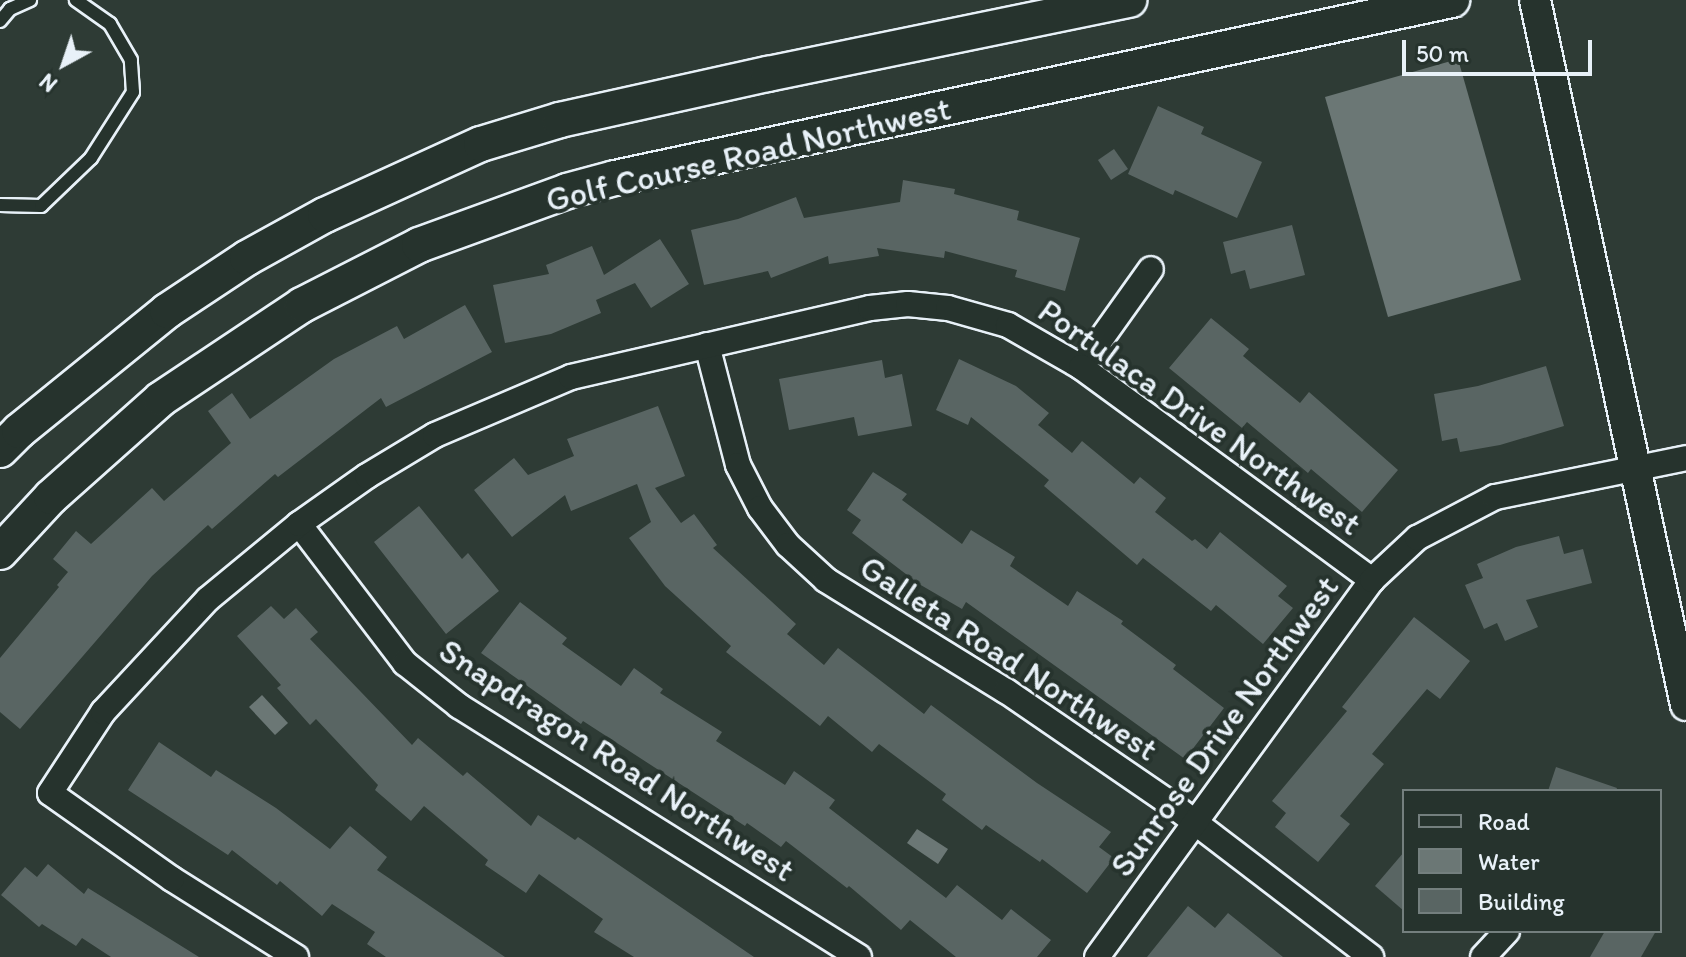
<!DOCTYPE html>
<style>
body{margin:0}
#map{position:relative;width:1686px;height:957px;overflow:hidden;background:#2e3b35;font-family:Itim,sans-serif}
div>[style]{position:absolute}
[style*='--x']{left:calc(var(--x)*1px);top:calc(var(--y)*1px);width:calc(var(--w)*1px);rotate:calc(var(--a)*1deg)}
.water>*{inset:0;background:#6b7775}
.building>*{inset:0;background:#596563}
.roads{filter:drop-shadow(2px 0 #e8f1f8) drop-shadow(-2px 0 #e8f1f8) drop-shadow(0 2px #e8f1f8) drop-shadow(0 -2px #e8f1f8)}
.service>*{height:12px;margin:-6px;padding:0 6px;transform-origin:6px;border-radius:6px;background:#26332d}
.minor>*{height:24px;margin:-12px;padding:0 12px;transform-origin:12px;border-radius:12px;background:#26332d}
.tertiary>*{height:30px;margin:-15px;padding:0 15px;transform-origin:15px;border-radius:15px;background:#26332d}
.secondary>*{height:34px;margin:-17px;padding:0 17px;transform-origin:17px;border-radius:17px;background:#26332d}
span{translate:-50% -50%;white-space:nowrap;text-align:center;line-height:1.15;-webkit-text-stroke:8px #26332d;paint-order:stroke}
.street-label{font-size:34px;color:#e8f1f8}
.legend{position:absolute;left:1402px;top:789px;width:260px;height:144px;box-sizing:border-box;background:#26332d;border:2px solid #747f7e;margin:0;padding:10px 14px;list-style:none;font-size:24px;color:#e8f1f8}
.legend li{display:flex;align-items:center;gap:16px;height:40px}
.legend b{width:40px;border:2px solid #747f7e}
.north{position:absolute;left:24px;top:24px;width:80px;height:80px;-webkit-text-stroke:6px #26332d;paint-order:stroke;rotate:220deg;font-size:22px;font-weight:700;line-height:32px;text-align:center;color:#e8f1f8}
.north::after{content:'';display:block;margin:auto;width:28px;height:36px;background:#e8f1f8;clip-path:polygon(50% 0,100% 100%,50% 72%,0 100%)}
.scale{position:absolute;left:1402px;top:40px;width:190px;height:36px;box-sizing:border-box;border:4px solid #e8f1f8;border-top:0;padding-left:10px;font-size:24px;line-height:28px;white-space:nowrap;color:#e8f1f8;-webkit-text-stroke:6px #26332d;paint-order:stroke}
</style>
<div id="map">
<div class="water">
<div style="clip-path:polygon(1458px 59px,1521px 280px,1388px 317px,1325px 97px)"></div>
<div style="clip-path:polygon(262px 695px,288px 723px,275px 735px,249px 707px)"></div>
<div style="clip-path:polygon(917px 829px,948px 849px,938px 864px,907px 843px)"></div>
</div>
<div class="building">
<div style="clip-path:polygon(1158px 106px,1204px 127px,1201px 134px,1262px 162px,1237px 218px,1175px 190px,1173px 195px,1128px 174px)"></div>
<div style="clip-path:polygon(1114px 149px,1128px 169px,1111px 180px,1098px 160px)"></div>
<div style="clip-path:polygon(903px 180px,955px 189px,954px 194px,1019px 211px,1017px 220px,1080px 238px,1065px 291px,1015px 277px,1017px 270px,945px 251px,944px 258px,877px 248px,879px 256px,829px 264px,828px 256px,771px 278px,768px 271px,704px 285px,691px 230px,738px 219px,796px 197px,804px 218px,900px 202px)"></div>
<div style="clip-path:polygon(1292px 225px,1305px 275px,1250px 289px,1245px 270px,1231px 274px,1223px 242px)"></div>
<div style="clip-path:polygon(660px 239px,689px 284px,651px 308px,635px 283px,596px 300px,601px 313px,551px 334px,505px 343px,493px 285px,549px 274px,546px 265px,592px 246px,604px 275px)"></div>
<div style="clip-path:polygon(465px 305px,492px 352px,386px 407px,381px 398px,278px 477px,275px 474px,212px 529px,208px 525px,152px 576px,20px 729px,0 712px,0 658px,59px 587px,57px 585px,68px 572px,53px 559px,76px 531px,91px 544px,152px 488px,164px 501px,231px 443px,208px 411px,232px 393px,250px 419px,334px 359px,397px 326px,404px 339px)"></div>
<div style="clip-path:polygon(1211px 318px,1249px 349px,1243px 356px,1300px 403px,1309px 392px,1398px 470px,1362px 512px,1311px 469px,1308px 473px,1247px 422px,1242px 428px,1169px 368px)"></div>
<div style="clip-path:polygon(959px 359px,1016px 386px,1049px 413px,1038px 425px,1072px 453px,1082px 441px,1134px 484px,1140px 477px,1166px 498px,1155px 512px,1192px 541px,1195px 539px,1207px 549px,1220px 532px,1287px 586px,1278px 596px,1293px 608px,1263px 644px,1216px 605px,1211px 611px,1143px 558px,1137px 565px,1044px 486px,1049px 480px,971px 417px,968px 425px,936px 410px)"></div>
<div style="clip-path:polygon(882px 360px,885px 378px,902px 374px,912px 426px,858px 436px,854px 417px,789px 430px,779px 379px)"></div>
<div style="clip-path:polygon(1546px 366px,1564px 426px,1500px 445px,1460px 452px,1457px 438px,1442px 441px,1434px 394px,1478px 386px)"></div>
<div style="clip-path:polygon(658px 406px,685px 476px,655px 488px,681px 523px,694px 514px,717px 545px,713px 548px,796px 624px,787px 634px,824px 665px,838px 648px,924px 714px,931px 705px,1037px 783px,1111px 832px,1099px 847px,1114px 858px,1087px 893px,1042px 859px,1040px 862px,986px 825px,982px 830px,942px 800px,946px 794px,879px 744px,872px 752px,828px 716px,820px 726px,726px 652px,731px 646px,665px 586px,629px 538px,651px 522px,637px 484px,571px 511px,565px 495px,512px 537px,474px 490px,514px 458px,528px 475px,574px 456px,567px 439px)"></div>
<div style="clip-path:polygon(873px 472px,907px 494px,902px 500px,962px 544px,971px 530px,1015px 557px,1010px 566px,1068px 606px,1077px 591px,1123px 621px,1121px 624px,1176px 665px,1173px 669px,1224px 708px,1185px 759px,966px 602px,962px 609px,919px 584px,852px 533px,861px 520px,847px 510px)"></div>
<div style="clip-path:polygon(419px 506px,462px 559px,468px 553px,499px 591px,446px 634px,374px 542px)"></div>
<div style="clip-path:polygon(1559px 536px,1564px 554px,1583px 549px,1592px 583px,1526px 600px,1538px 627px,1505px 641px,1497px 623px,1484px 629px,1465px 585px,1483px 578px,1477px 564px,1516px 547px)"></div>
<div style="clip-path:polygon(520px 602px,567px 638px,562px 644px,621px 686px,634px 668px,663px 689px,660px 693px,722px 732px,716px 741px,785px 785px,794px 771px,835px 800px,829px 808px,946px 898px,957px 885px,1002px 920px,1011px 909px,1051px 940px,1037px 957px,956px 957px,910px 920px,901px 930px,849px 886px,847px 888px,786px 841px,781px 847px,747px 823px,745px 826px,583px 721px,581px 724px,481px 653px)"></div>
<div style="clip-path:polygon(271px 606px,284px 619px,296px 608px,318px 632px,310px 639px,412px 745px,418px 738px,463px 776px,467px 772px,531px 826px,538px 815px,575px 840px,578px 837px,754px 957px,634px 957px,594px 932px,603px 919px,539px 874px,526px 893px,485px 865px,488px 860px,424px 806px,411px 821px,375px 790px,378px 785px,316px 719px,310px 725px,277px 688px,281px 685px,237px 636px)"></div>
<div style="clip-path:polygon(1414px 617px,1470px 661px,1440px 699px,1427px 689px,1372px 754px,1384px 764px,1340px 816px,1350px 824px,1318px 862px,1275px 827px,1286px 813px,1272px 801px,1347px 711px,1342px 707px)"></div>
<div style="clip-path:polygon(159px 742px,211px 777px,216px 770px,276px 808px,330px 849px,350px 826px,387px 857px,377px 870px,505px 957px,386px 957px,367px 944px,375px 932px,332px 904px,322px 916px,280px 881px,277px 885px,232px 850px,228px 855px,128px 790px)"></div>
<div style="clip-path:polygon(1556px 767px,1617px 788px,1616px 791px,1548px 791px)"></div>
<div style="clip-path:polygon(1404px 852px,1404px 911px,1375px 886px)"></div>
<div style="clip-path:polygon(48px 864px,84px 894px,88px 888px,199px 957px,111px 957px,82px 938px,76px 946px,42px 924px,39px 927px,1px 895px,25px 867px,37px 877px)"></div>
<div style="clip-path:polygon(1188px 906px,1215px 928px,1228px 913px,1283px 957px,1147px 957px)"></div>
<div style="clip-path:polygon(1605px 931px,1656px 931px,1641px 957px,1590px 957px)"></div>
</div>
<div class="roads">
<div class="service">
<div style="--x:0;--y:21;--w:16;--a:-50"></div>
<div style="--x:10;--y:9;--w:22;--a:-24"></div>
<div style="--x:0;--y:205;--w:41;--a:1.4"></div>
<div style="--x:41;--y:206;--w:69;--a:-43.8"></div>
<div style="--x:91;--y:158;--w:78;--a:-57.5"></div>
<div style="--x:133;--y:92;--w:32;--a:-94"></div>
<div style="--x:131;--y:60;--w:42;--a:-120.3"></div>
<div style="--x:110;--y:24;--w:42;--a:-144.8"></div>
</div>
<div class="minor">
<div style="--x:707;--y:345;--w:124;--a:75.5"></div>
<div style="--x:738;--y:465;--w:48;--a:62.9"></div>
<div style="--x:760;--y:508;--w:46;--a:52.9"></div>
<div style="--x:788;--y:545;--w:52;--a:42.6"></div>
<div style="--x:826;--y:580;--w:211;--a:31.7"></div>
<div style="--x:1006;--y:691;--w:200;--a:34.4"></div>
<div style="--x:1171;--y:804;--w:252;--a:37.4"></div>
<div style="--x:1081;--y:367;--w:120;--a:-54.5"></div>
<div style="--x:299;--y:524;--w:175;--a:52.7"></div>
<div style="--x:405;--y:663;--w:69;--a:38.5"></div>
<div style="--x:459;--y:706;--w:472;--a:32.1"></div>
<div style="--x:296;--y:957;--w:146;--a:-147.8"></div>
<div style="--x:172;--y:879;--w:149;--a:-144.8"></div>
<div style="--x:50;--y:793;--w:97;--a:-56.8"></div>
<div style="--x:103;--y:712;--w:154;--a:-47.1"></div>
<div style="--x:208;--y:599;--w:118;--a:-39.5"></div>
<div style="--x:299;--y:524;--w:83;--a:-35.2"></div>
<div style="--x:367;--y:476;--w:79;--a:-31.1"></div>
<div style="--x:435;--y:435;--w:148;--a:-23.1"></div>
<div style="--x:571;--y:377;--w:307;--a:-13"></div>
<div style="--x:870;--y:308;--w:38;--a:-6"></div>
<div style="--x:908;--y:304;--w:40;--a:5.7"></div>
<div style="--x:948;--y:308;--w:62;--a:15.8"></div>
<div style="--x:1008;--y:325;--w:84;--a:29.9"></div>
<div style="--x:1081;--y:367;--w:361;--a:36.2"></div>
<div style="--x:1097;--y:957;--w:467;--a:-53.9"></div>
<div style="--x:1372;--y:580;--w:62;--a:-43"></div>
<div style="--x:1417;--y:538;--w:88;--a:-27.7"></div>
<div style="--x:1495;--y:497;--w:195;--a:-11.5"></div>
<div style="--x:1483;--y:957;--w:35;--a:-47"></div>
</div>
<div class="tertiary">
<div style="--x:1535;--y:0;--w:721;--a:77.91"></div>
</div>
<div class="secondary">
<div style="--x:0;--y:450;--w:27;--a:-45"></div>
<div style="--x:19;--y:431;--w:191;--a:-39"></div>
<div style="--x:167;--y:311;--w:96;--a:-33.5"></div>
<div style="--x:247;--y:258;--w:89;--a:-28.9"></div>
<div style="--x:325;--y:215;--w:171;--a:-24.5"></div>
<div style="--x:481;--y:144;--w:83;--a:-16.9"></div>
<div style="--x:560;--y:120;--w:213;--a:-12.5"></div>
<div style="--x:768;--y:74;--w:369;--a:-11.6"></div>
<div style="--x:0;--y:552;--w:75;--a:-47.2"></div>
<div style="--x:51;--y:497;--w:147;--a:-41.7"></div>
<div style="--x:161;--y:399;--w:169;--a:-33.7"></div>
<div style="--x:302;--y:305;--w:131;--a:-27.1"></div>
<div style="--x:419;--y:245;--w:158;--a:-20"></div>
<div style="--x:567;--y:191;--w:50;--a:-15.2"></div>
<div style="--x:615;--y:178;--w:856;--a:-12.01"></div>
</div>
</div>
<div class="street-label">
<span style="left:748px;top:154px;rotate:-13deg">Golf Course Road Northwest</span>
<span style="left:1200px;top:417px;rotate:35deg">Portulaca Drive Northwest</span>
<span style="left:1009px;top:658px;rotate:33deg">Galleta Road Northwest</span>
<span style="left:1224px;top:726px;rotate:-54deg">Sunrose Drive Northwest</span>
<span style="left:617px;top:760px;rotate:33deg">Snapdragon Road Northwest</span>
</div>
<ul class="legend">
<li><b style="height:10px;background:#26332d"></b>Road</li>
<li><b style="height:22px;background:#6b7775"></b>Water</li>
<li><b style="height:22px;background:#596563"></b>Building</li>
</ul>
<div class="north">N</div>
<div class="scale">50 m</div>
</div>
